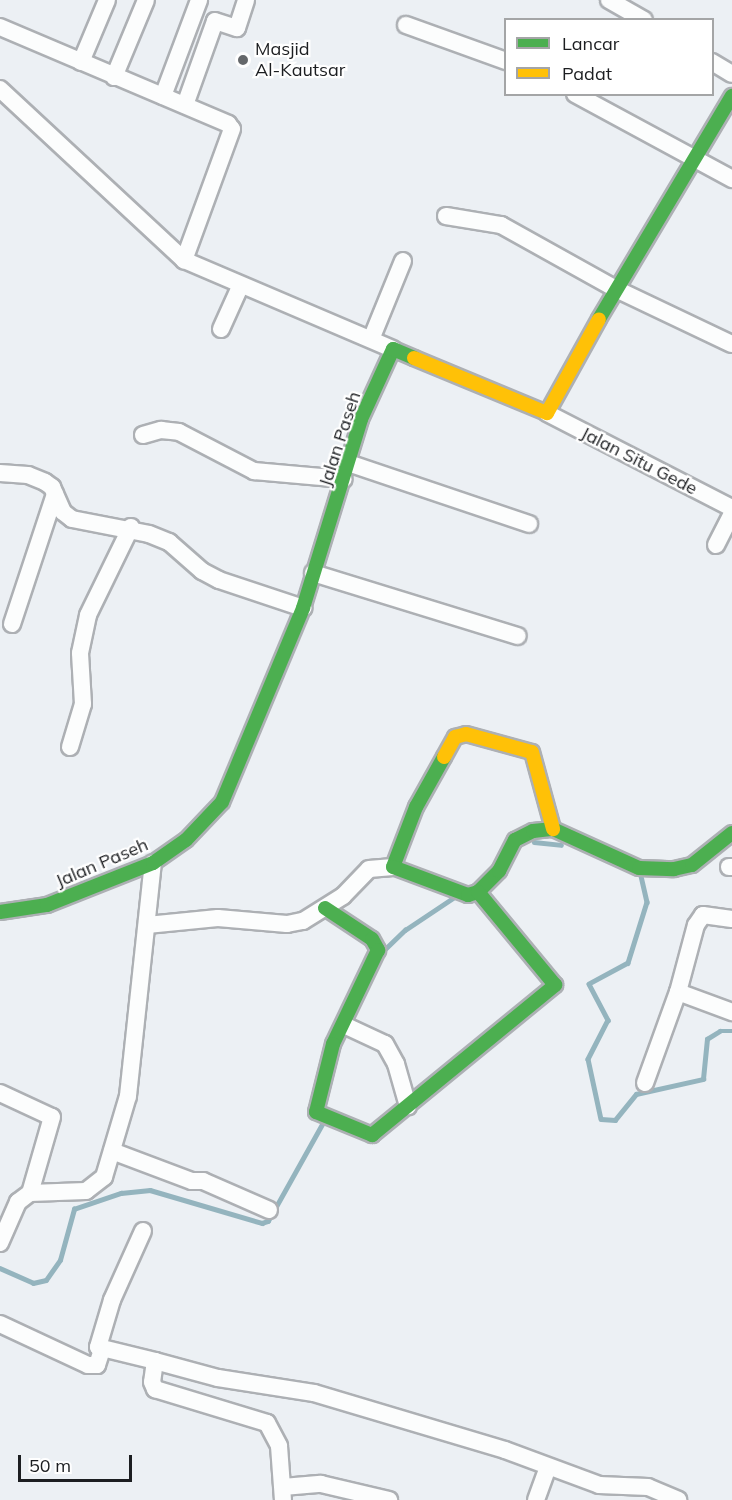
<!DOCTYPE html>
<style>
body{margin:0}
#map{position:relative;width:732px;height:1500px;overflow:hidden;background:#ecf0f4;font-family:Mulish,sans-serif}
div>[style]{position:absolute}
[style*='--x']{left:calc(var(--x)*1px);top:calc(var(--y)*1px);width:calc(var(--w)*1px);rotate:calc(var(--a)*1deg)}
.stream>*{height:4.5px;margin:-2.25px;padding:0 2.25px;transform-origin:2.25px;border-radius:2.25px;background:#94b4be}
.roads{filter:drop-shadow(2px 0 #adb0b4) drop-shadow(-2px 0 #adb0b4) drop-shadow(0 2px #adb0b4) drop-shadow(0 -2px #adb0b4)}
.street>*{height:16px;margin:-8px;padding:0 8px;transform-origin:8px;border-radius:8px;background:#fcfdfd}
.fast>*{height:14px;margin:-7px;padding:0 7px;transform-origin:7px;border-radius:7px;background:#4caf50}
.slow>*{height:14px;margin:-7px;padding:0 7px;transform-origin:7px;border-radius:7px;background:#ffc107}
.dots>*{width:16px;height:16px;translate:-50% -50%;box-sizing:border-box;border:3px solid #fff;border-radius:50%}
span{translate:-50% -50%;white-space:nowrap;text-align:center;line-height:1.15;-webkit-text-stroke:4.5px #fff;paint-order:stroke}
.poi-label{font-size:18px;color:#1c1e21}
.left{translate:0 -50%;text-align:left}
.street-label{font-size:18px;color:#1c1e21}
.legend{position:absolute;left:504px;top:18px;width:210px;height:78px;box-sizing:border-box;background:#fff;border:2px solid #a4a5a6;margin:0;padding:8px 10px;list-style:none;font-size:18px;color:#1c1e21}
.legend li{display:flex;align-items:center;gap:12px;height:30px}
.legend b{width:30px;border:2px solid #a4a5a6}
.scale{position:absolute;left:18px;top:1455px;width:114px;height:27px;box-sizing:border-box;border:3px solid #1c1e21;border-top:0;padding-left:8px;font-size:18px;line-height:21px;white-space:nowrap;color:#1c1e21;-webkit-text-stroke:4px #fff;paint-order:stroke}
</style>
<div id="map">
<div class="stream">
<div style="--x:534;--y:842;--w:27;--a:6"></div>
<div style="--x:641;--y:876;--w:27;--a:77"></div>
<div style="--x:647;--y:902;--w:64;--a:107.3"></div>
<div style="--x:628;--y:963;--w:44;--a:151.7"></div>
<div style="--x:589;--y:984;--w:41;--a:62.2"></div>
<div style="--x:608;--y:1020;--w:44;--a:117.1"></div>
<div style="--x:588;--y:1059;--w:61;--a:77.8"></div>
<div style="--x:601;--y:1119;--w:14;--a:4"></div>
<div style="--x:615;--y:1120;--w:33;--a:-51"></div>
<div style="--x:636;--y:1094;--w:69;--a:-12.6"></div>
<div style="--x:703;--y:1079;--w:40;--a:-84.3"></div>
<div style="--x:707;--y:1039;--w:15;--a:-32"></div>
<div style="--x:720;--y:1031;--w:12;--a:0"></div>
<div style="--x:384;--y:950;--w:29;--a:-44"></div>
<div style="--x:405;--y:930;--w:58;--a:-33.7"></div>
<div style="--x:0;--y:1268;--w:36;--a:24"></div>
<div style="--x:33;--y:1283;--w:13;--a:-13"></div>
<div style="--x:46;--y:1280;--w:24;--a:-55"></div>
<div style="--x:60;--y:1260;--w:53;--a:-74.6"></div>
<div style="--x:74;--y:1209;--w:50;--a:-18.8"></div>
<div style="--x:121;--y:1193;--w:29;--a:-6"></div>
<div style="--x:150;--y:1190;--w:117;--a:16.4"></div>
<div style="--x:262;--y:1223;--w:6;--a:-18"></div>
<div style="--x:268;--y:1221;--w:115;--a:-60.8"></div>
</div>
<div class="roads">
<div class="street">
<div style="--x:609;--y:0;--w:40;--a:29.7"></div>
<div style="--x:406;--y:25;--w:106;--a:19.8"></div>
<div style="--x:0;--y:27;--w:248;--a:23"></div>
<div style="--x:228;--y:124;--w:6;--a:51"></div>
<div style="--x:232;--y:129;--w:140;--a:110.1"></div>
<div style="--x:81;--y:62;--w:67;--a:-67.2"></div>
<div style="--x:712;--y:62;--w:23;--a:31"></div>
<div style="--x:114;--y:77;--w:83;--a:-67.4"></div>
<div style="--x:0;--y:89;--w:251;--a:42.9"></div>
<div style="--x:184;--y:260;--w:227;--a:23.1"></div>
<div style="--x:575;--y:94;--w:179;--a:28.4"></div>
<div style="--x:163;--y:96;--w:103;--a:-69.4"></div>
<div style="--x:185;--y:105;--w:89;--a:-70.3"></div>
<div style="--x:215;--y:21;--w:23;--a:18"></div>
<div style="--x:237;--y:28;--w:29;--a:-72"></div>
<div style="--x:446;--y:216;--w:56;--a:9.3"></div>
<div style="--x:501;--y:225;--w:132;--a:29.1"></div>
<div style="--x:616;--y:289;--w:128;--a:25.4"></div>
<div style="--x:221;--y:329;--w:46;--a:-65.7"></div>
<div style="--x:372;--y:337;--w:82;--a:-67.8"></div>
<div style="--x:547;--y:413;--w:208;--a:27.2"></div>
<div style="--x:143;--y:435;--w:19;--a:-16"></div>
<div style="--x:161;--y:430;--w:18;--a:6"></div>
<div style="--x:179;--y:432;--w:85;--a:27.5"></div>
<div style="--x:254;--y:471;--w:90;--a:5.1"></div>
<div style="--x:348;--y:463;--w:191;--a:18.6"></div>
<div style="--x:0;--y:473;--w:28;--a:4"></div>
<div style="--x:28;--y:475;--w:18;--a:22"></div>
<div style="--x:45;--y:482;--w:9;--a:36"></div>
<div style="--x:52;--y:487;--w:27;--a:66"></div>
<div style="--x:63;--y:512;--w:11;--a:38"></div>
<div style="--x:72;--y:519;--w:78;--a:11"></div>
<div style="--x:149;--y:534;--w:22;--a:22"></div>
<div style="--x:169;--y:542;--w:44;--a:41.3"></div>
<div style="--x:202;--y:571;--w:19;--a:28"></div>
<div style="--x:219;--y:580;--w:89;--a:18.4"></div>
<div style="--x:716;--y:545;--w:36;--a:-63"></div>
<div style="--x:313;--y:573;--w:214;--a:17.1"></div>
<div style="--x:12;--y:624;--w:137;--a:-71.7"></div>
<div style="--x:70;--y:747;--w:45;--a:-73.2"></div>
<div style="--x:83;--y:704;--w:51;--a:-93.4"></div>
<div style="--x:80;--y:653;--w:39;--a:-78"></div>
<div style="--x:88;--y:615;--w:98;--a:-64"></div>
<div style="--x:729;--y:867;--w:3;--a:0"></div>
<div style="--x:147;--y:925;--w:71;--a:-5.6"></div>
<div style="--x:218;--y:918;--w:69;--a:5"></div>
<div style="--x:287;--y:924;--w:16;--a:-11"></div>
<div style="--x:303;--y:921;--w:47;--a:-32"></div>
<div style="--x:343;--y:896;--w:37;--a:-46"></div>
<div style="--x:369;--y:869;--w:24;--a:-5"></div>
<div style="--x:678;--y:992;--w:58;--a:20.3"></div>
<div style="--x:344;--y:1025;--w:45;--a:24.9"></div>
<div style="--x:385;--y:1044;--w:23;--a:61"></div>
<div style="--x:396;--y:1064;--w:44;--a:74.1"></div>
<div style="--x:645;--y:1083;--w:97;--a:-70.1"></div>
<div style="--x:678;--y:992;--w:69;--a:-75"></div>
<div style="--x:696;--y:925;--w:12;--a:-55"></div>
<div style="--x:703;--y:915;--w:29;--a:8"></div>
<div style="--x:0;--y:1093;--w:57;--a:24.8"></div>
<div style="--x:52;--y:1117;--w:79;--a:106.1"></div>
<div style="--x:112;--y:1151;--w:85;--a:20.6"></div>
<div style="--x:192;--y:1181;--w:11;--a:0"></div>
<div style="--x:203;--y:1181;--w:72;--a:23.7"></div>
<div style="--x:143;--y:1231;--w:76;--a:114.2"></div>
<div style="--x:112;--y:1300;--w:49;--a:106.6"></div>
<div style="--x:98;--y:1347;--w:59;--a:13.8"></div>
<div style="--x:155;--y:1361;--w:21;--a:98"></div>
<div style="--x:152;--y:1382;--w:8;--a:67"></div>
<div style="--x:155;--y:1389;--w:117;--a:16.9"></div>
<div style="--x:267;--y:1423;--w:26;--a:62"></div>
<div style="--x:279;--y:1446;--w:54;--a:85.8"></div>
<div style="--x:0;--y:1243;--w:45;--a:-66.3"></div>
<div style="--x:18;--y:1202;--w:15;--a:-37"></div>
<div style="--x:30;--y:1193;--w:56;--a:-2"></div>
<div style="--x:86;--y:1191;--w:23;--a:-38"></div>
<div style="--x:104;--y:1177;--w:84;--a:-73.5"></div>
<div style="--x:128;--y:1096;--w:234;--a:-83.9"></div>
<div style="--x:0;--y:1324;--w:97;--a:25"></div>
<div style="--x:88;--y:1365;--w:9;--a:0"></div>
<div style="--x:97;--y:1365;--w:16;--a:-72"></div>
<div style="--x:155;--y:1361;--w:65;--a:15.1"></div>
<div style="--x:218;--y:1378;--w:97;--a:8.9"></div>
<div style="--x:314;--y:1393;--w:199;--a:16.6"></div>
<div style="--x:505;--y:1450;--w:100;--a:20.4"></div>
<div style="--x:599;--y:1485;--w:49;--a:2.3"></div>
<div style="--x:648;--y:1487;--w:33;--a:23"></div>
<div style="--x:283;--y:1487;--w:38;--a:-5"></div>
<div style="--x:321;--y:1484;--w:70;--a:13.2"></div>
<div style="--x:536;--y:1500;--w:35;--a:-70"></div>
</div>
<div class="fast">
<div style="--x:599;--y:319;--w:260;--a:-59.2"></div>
<div style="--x:444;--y:757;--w:57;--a:119.2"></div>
<div style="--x:416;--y:807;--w:64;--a:111"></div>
<div style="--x:393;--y:867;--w:80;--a:20.5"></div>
<div style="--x:468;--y:895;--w:10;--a:-17"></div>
<div style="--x:478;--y:892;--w:30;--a:-45"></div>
<div style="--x:499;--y:871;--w:35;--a:-63"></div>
<div style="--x:515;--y:840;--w:20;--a:-27"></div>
<div style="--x:533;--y:831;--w:20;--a:-6"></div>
<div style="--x:553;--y:829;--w:94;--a:24.4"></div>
<div style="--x:639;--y:868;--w:35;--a:2"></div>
<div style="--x:674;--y:869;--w:18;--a:-13"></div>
<div style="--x:692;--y:865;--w:51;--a:-38.7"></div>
<div style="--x:325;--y:908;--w:56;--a:33.4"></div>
<div style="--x:372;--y:939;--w:13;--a:61"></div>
<div style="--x:378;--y:950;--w:104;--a:115.6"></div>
<div style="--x:333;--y:1044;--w:70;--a:104"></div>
<div style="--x:316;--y:1112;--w:61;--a:22.3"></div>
<div style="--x:372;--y:1135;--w:237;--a:-39.3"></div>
<div style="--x:555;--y:985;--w:121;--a:-129.6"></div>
<div style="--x:0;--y:912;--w:48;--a:-8.5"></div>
<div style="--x:47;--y:905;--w:114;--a:-21.6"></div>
<div style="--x:153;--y:863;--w:40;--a:-34.9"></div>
<div style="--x:186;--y:840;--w:52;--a:-46.5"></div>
<div style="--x:222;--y:802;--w:210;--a:-67.3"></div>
<div style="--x:303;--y:608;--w:198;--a:-72.9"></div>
<div style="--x:361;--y:419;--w:77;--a:-65.4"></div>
<div style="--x:393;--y:349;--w:23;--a:23"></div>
</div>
<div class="slow">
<div style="--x:414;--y:358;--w:144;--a:22.5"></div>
<div style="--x:547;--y:413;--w:107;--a:-61"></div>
<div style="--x:444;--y:757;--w:23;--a:-61"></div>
<div style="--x:455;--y:737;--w:11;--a:-15"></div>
<div style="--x:466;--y:734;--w:68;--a:15.3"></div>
<div style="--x:532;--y:752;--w:80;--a:74.7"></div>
</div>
</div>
<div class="dots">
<div style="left:243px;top:60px;background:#65686b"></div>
</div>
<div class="poi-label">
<span class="left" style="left:255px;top:60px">Masjid<br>Al-Kautsar</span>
</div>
<div class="street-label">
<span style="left:340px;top:439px;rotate:-72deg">Jalan Paseh</span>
<span style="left:639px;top:461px;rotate:27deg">Jalan Situ Gede</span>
<span style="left:102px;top:863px;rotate:-23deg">Jalan Paseh</span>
</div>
<ul class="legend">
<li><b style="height:8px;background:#4caf50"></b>Lancar</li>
<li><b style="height:8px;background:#ffc107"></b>Padat</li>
</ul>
<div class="scale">50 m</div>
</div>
